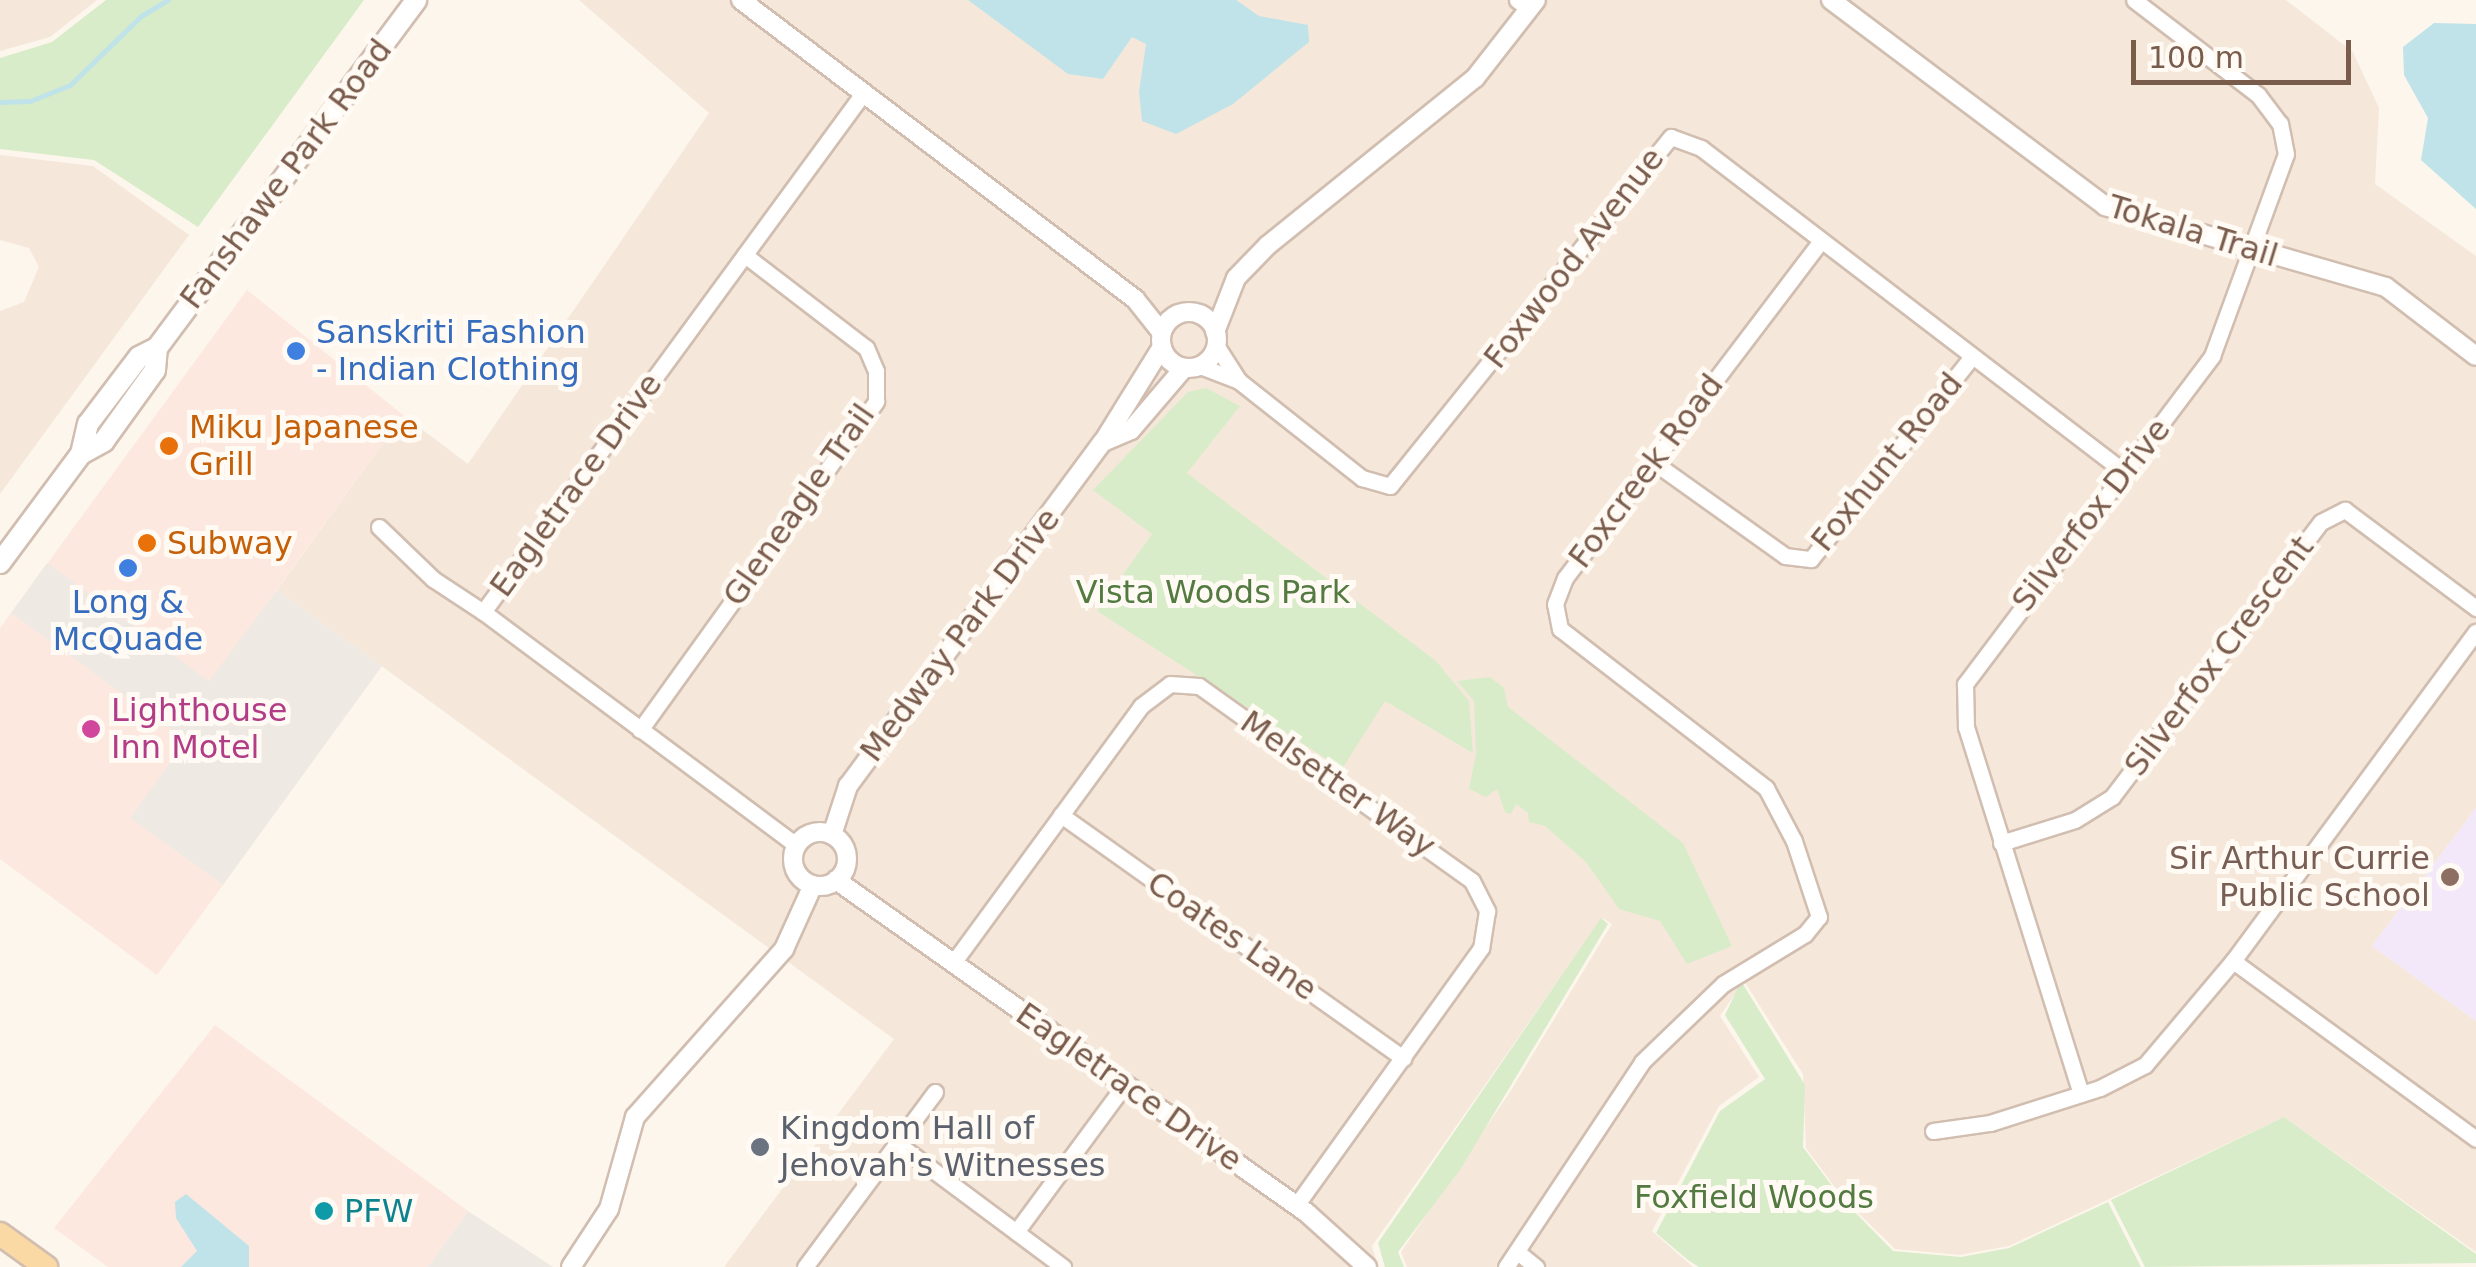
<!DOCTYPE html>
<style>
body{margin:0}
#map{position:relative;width:2476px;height:1267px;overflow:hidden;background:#fdf6ec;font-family:"DejaVu Sans",sans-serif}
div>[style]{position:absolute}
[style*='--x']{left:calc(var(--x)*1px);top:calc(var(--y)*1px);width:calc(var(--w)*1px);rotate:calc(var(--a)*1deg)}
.residential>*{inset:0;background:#f5e8da}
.commercial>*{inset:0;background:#fde8e0}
.industrial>*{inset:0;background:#efe9e4}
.education>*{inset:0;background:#f3e8fa}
.green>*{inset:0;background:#d8ecc9}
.water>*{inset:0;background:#bfe3e8}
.stream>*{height:5px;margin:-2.5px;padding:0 2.5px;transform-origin:2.5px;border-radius:2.5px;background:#bfe3e8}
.roads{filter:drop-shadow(2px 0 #d1beb0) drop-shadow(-2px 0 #d1beb0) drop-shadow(0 2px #d1beb0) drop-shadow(0 -2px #d1beb0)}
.minor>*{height:15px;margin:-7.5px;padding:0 7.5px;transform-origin:7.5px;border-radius:7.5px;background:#fff}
.tertiary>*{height:18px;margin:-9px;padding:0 9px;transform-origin:9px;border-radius:9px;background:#fff}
.tertiary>.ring{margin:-9px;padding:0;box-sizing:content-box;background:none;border:18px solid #fff;border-radius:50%}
.secondary>*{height:20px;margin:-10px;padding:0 10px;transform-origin:10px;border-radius:10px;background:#fff}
.primary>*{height:22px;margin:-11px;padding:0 11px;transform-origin:11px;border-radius:11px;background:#fbd9a5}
.dots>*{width:28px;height:28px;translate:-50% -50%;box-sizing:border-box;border:5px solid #fffaf3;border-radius:50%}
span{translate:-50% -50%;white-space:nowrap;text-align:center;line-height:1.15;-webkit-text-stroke:10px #fffaf3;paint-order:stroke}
.street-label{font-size:32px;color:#7a5c4d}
.shop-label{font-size:32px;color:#366cbe}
.left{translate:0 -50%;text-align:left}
.food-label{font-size:32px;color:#c56008}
.park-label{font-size:32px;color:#537a41}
.hotel-label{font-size:32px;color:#b23c85}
.education-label{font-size:32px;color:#785e54}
.right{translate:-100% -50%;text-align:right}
.worship-label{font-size:32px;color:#5b616d}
.culture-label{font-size:32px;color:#0d838f}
.scale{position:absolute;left:2131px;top:40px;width:220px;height:45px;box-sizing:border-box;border:5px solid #7a5c4d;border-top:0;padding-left:12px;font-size:30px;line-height:35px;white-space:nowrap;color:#7a5c4d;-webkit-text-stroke:8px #fffaf3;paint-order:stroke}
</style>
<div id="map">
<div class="residential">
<div style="clip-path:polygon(0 0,97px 0,50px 37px,0 51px)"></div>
<div style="clip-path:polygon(579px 0,2286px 0,2353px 52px,2379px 108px,2375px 184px,2476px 256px,2476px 808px,2372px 946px,2476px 1021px,2476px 1252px,2284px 1117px,2009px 1246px,1960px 1255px,1895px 1249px,1842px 1197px,1806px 1148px,1803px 1074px,1744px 981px,1720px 1016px,1759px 1077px,1719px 1106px,1652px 1231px,1693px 1267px,1407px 1267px,1401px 1252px,1508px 1095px,1612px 924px,1602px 918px,1372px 1246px,1378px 1267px,724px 1267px,894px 1039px,277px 590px,403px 415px,468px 464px,709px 113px)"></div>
<div style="clip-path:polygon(0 155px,93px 166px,189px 235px,0 494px,0 311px,24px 302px,39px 267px,29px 248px,0 240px)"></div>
</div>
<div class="commercial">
<div style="clip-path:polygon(247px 290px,403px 415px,210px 682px,47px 564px)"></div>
<div style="clip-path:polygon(11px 613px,187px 740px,130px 818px,223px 885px,157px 975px,0 859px,0 628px)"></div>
<div style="clip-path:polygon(215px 1025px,468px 1211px,428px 1267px,108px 1267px,54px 1228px)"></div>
</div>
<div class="industrial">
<div style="clip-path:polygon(47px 563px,209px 681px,277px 590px,382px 666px,223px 885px,130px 818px,186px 740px,11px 613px)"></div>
<div style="clip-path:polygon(468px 1211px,553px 1267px,428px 1267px)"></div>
</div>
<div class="education">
<div style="clip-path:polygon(2476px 808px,2476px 1021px,2372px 946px)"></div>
</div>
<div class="green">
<div style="clip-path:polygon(106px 0,364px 0,198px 227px,94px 160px,0 149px,0 58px,52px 42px)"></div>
<div style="clip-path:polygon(1206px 388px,1240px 406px,1187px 473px,1436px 661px,1469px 701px,1473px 753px,1385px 701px,1342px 769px,1097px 611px,1152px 534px,1093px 490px,1188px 392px)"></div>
<div style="clip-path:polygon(1490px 677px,1504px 688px,1508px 707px,1683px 843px,1732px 946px,1687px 964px,1660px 921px,1619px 909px,1586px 862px,1545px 826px,1529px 822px,1528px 813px,1516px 804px,1511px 814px,1505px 812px,1497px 789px,1486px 797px,1469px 789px,1476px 754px,1474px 701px,1457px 681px)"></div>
<div style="clip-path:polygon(1601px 918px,1608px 924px,1460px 1170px,1398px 1252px,1404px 1267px,1385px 1267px,1378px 1243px)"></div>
<div style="clip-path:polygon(1741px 981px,1805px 1085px,1803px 1147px,1841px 1198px,1893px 1251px,1961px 1257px,2009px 1248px,2108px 1202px,2141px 1267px,1699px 1267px,1688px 1260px,1656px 1233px,1720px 1111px,1765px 1079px,1725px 1015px)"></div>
<div style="clip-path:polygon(2284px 1117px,2476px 1254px,2476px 1263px,2145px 1267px,2111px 1200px)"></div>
</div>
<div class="water">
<div style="clip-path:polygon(968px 0,1236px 0,1259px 16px,1308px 25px,1309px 42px,1233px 104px,1176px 134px,1142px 121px,1139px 92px,1146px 44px,1132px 37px,1103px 79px,1068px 74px)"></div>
<div style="clip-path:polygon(2434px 23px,2476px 24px,2476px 209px,2421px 160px,2428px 118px,2404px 75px,2403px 47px)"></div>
<div style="clip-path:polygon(186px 1194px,249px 1246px,249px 1267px,181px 1267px,197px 1251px,176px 1218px,175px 1202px)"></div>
</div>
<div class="stream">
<div style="--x:0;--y:102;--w:30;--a:-2"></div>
<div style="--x:30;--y:101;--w:43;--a:-21.8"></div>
<div style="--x:70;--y:85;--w:99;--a:-44.2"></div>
<div style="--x:141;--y:16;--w:31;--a:-31"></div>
</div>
<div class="roads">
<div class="minor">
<div style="--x:1517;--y:0;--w:15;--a:37"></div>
<div style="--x:1216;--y:345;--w:43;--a:57.4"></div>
<div style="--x:1200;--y:366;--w:42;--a:21"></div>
<div style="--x:1239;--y:381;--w:157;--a:38.3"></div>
<div style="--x:1362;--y:478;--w:29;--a:16"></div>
<div style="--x:1390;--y:486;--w:448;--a:-51.2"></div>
<div style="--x:1671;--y:137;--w:32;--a:20"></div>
<div style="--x:1701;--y:148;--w:531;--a:37.43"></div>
<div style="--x:1652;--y:461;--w:163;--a:35.5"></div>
<div style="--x:1785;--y:556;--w:26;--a:7"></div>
<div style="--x:1811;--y:559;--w:257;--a:-51.5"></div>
<div style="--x:379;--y:527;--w:75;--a:43.9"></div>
<div style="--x:433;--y:579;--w:60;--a:33.4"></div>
<div style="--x:640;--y:730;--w:405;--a:-54.3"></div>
<div style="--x:876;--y:401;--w:30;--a:-90"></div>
<div style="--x:876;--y:371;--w:25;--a:-113"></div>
<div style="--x:866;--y:348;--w:153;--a:-142.5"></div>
<div style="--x:1061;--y:815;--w:420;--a:35.4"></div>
<div style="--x:2001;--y:843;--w:77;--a:-17.3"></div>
<div style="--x:2075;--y:820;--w:44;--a:-31.9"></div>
<div style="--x:2112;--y:797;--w:345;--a:-52.8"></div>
<div style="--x:2321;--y:522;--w:27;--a:-27"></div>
<div style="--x:2345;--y:510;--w:164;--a:36.8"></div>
<div style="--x:796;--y:845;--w:390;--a:-143.3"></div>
<div style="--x:483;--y:612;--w:645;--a:-53.77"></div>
<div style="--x:2233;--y:961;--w:301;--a:36.2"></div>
<div style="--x:953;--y:963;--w:318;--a:-53.8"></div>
<div style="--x:1141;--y:706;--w:36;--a:-37"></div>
<div style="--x:1170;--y:684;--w:29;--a:4"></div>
<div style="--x:1199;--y:686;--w:335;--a:35.5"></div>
<div style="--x:1472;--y:881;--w:34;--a:63"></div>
<div style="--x:1487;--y:911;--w:37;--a:99"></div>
<div style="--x:1481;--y:948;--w:317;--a:125.7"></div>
<div style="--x:2081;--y:1094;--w:385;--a:-107.4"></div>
<div style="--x:1966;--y:727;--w:43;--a:-91.3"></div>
<div style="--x:1965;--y:684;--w:411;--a:-53"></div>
<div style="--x:2212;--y:356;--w:215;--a:-69.9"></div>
<div style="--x:2286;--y:154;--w:31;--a:-101"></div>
<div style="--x:2280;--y:124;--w:36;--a:-127"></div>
<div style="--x:2258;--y:95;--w:156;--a:-142.5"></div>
<div style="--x:1933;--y:1131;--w:58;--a:-8"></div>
<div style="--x:1990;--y:1123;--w:115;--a:-17.7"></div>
<div style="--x:2100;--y:1088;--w:51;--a:-27.1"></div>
<div style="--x:2145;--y:1065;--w:136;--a:-49.8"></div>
<div style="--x:2233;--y:961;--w:409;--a:-53.6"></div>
<div style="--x:898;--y:1144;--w:206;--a:36.7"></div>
<div style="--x:1016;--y:1232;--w:184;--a:-53.6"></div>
<div style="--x:1520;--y:1254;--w:21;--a:39"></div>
<div style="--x:805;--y:1267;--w:218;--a:-53.4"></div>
<div style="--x:1506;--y:1267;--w:246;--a:-56.4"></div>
<div style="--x:1642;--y:1062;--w:112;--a:-43.9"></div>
<div style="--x:1723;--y:984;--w:96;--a:-31.4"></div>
<div style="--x:1805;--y:934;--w:22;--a:-51"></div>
<div style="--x:1819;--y:917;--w:80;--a:-108.2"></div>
<div style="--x:1794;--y:841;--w:60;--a:-117.8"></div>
<div style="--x:1766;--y:788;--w:260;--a:-142.3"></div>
<div style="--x:1560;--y:629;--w:25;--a:-101"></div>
<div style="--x:1555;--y:604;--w:28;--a:-69"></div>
<div style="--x:1565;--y:578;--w:420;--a:-52.8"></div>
</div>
<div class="tertiary">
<div style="--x:741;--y:0;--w:495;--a:37.2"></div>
<div style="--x:1135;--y:299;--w:43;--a:51.5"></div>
<div style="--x:1831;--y:0;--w:343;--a:36.9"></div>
<div style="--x:2105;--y:206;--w:292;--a:16.1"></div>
<div style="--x:2386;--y:287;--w:113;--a:37.5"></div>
<div class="ring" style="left:1161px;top:312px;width:38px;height:38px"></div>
<div style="--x:1215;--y:332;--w:58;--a:-68.7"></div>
<div style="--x:1236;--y:278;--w:46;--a:-45.9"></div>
<div style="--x:1268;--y:245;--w:266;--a:-38.9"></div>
<div style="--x:1475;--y:78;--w:99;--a:-52"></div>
<div style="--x:1103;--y:442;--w:30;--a:-23"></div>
<div style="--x:1131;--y:430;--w:82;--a:-49.5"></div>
<div class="ring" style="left:793px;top:832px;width:36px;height:36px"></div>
<div style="--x:832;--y:835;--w:52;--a:-71.9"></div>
<div style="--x:848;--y:786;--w:428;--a:-53.5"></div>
<div style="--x:1103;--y:442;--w:112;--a:-58.2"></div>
<div style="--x:836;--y:880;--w:577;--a:35.26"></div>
<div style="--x:1307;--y:1213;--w:81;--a:42"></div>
<div style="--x:571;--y:1267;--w:69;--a:-56.8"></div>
<div style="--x:609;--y:1209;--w:96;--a:-74.2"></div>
<div style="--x:635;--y:1117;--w:225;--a:-48.4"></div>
<div style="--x:784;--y:949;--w:70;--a:-65.6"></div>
</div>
<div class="secondary">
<div style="--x:81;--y:454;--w:26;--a:-29"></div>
<div style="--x:104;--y:441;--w:87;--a:-54.3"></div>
<div style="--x:155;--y:370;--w:22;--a:-85"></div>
<div style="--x:0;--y:563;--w:136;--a:-53.4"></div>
<div style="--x:81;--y:454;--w:31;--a:-77"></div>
<div style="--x:88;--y:424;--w:84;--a:-52.7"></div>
<div style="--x:139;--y:357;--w:20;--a:-27"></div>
<div style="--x:157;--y:348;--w:434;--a:-53.3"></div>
</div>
<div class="primary">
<div style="--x:0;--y:1234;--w:57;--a:35.7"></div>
</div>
</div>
<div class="dots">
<div style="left:296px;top:351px;background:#3f7fe0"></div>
<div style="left:169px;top:446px;background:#e8710a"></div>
<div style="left:147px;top:543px;background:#e8710a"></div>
<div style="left:128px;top:568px;background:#3f7fe0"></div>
<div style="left:91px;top:729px;background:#d1479c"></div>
<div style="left:2450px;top:877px;background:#8d6e63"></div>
<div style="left:760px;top:1147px;background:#6b7280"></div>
<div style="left:324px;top:1211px;background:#0f9aa8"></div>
</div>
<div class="street-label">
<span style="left:286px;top:174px;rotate:-53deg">Fanshawe Park Road</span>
<span style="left:2193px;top:231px;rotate:17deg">Tokala Trail</span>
<span style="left:1574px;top:258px;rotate:-52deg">Foxwood Avenue</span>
<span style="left:1887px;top:462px;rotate:-51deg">Foxhunt Road</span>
<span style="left:1646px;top:471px;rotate:-53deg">Foxcreek Road</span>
<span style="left:576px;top:485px;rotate:-54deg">Eagletrace Drive</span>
<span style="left:799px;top:505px;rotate:-55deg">Gleneagle Trail</span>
<span style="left:2091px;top:515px;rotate:-52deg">Silverfox Drive</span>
<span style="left:960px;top:635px;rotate:-53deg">Medway Park Drive</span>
<span style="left:2219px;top:656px;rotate:-53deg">Silverfox Crescent</span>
<span style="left:1338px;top:784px;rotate:35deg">Melsetter Way</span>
<span style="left:1232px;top:936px;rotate:35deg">Coates Lane</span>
<span style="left:1129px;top:1087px;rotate:35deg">Eagletrace Drive</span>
</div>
<div class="shop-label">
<span class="left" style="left:316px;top:351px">Sanskriti Fashion<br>- Indian Clothing</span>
<span style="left:128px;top:621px">Long &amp;<br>McQuade</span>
</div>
<div class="food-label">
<span class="left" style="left:189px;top:446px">Miku Japanese<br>Grill</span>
<span class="left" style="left:167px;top:543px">Subway</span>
</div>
<div class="park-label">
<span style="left:1213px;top:592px">Vista Woods Park</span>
<span style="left:1754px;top:1197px">Foxfield Woods</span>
</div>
<div class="hotel-label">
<span class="left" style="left:111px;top:729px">Lighthouse<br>Inn Motel</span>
</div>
<div class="education-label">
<span class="right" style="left:2430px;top:877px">Sir Arthur Currie<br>Public School</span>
</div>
<div class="worship-label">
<span class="left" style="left:780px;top:1147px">Kingdom Hall of<br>Jehovah's Witnesses</span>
</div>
<div class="culture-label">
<span class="left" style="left:344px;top:1211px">PFW</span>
</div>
<div class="scale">100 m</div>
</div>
